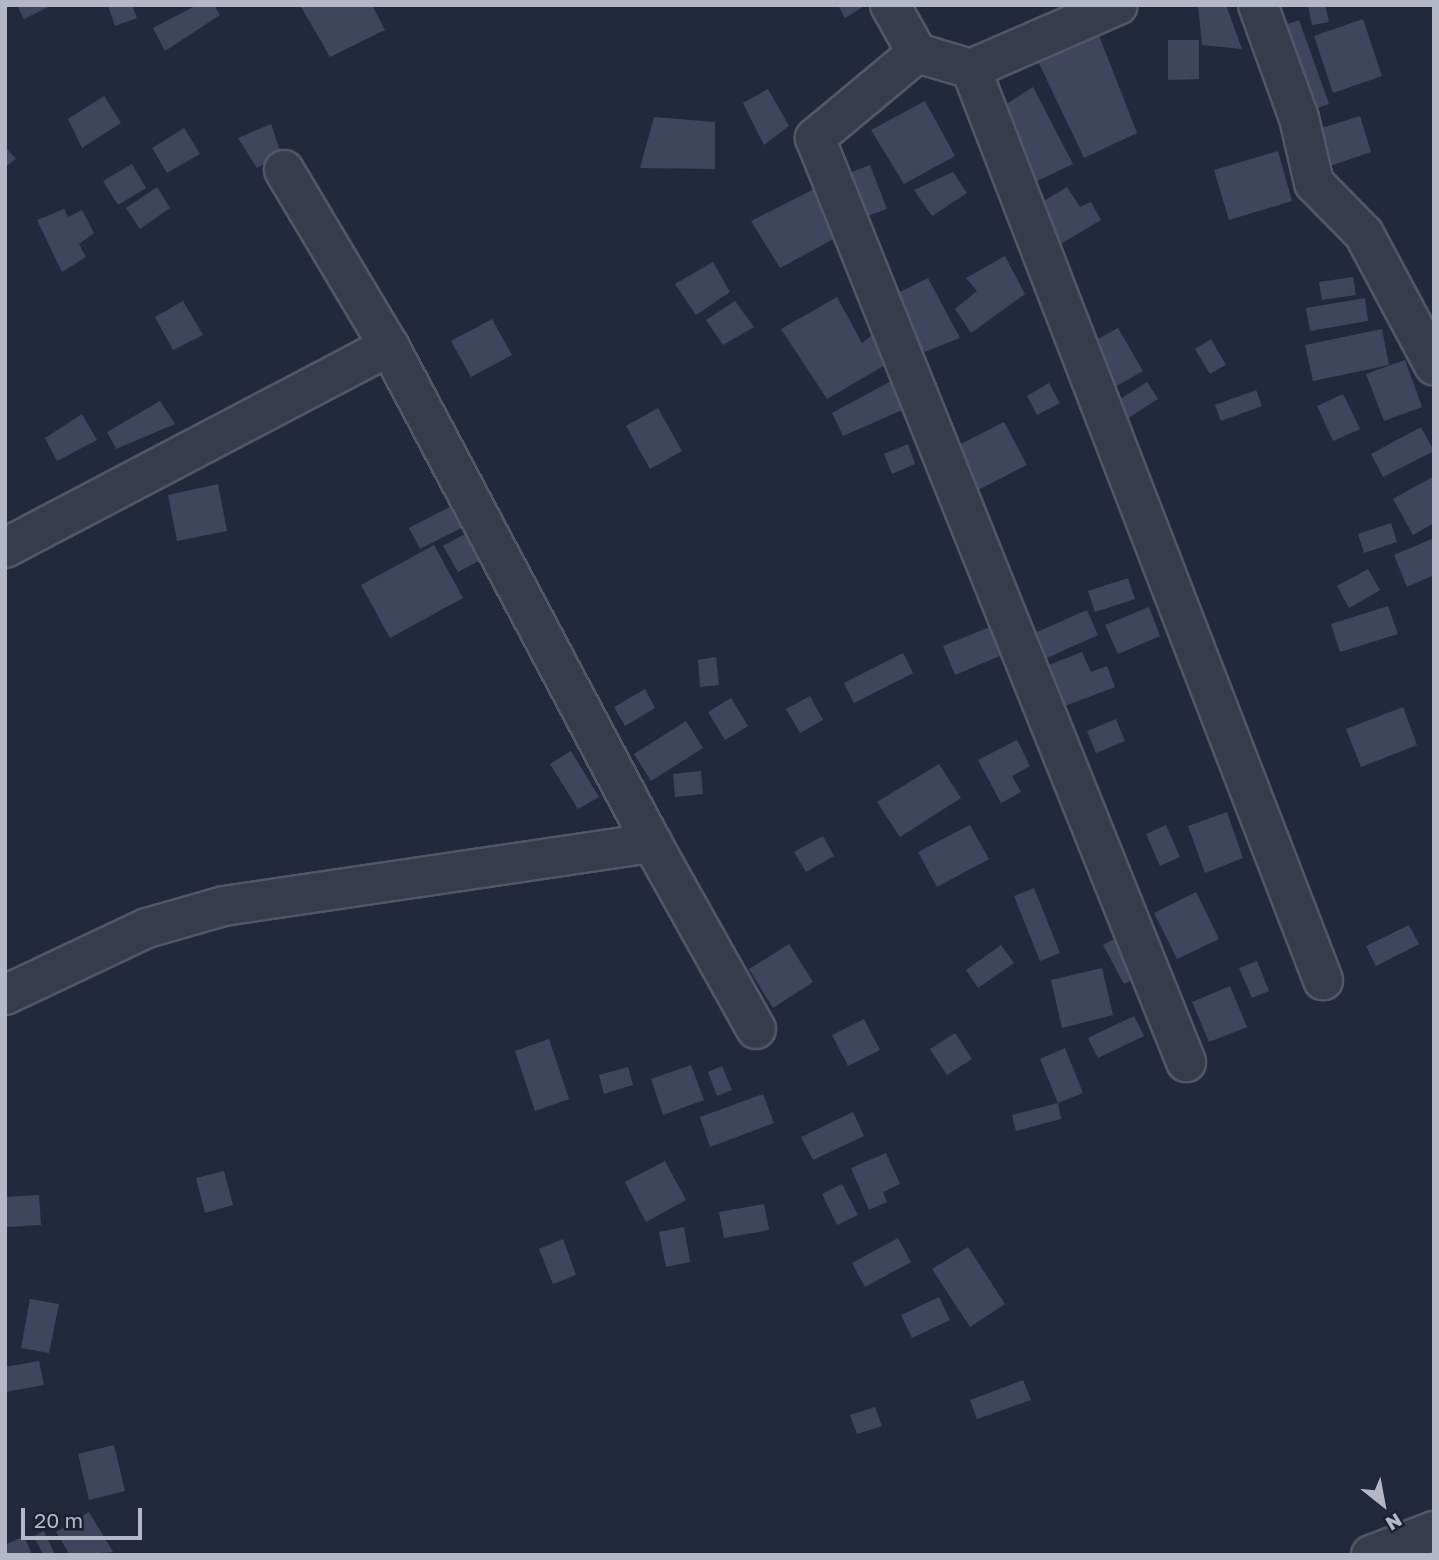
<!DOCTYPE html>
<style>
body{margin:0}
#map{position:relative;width:1439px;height:1560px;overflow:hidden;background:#23293d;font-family:"Golos Text",sans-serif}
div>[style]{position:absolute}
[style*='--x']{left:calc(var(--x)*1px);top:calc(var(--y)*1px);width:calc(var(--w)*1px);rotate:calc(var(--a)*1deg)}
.building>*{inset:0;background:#3f455d}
.roads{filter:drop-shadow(2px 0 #525768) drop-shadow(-2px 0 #525768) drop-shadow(0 2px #525768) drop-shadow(0 -2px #525768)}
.minor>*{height:38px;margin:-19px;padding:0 19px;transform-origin:19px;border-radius:19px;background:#373c4d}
span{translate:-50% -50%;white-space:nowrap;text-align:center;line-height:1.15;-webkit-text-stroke:5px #1c2132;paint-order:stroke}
.frame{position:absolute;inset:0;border:7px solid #b3b7c8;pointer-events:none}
.north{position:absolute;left:1348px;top:1469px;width:70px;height:70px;-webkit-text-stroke:5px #1c2132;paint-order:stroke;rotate:149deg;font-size:19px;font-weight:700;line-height:28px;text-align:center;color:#b3b7c8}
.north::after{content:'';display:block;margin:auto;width:24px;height:32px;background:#b3b7c8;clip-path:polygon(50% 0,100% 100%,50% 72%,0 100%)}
.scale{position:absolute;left:21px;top:1508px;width:121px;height:32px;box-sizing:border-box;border:4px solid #b3b7c8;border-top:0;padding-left:9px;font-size:21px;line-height:24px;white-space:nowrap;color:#b3b7c8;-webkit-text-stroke:5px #1c2132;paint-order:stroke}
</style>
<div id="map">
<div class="building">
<div style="clip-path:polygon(17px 5px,52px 5px,24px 19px)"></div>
<div style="clip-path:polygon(108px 5px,132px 5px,137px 18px,115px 26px)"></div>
<div style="clip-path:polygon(197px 5px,214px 5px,220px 15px,165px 51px,153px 28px)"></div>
<div style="clip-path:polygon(300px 5px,372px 5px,385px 30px,330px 57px)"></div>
<div style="clip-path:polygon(838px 5px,866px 5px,845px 18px)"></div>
<div style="clip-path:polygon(1198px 5px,1226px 5px,1242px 49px,1202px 45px)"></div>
<div style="clip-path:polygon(1308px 5px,1325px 5px,1329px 22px,1312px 25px)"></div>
<div style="clip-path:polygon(1363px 19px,1382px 76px,1333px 93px,1314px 36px)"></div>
<div style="clip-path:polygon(1299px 20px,1329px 104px,1304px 113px,1274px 29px)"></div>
<div style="clip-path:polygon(1098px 33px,1137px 133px,1084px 158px,1035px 55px)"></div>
<div style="clip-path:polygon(1168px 40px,1199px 40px,1199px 79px,1168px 80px)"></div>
<div style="clip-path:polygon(1033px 87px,1073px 164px,1014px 192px,975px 124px)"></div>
<div style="clip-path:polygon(768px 89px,789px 126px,764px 145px,743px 103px)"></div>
<div style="clip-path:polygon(104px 96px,121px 123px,82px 148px,68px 119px)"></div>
<div style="clip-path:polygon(925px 101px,955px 156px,904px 184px,871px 130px)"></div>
<div style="clip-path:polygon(1360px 116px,1371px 152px,1321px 169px,1309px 132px)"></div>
<div style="clip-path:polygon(654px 117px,715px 122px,715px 169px,640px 168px)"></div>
<div style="clip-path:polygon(271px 124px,281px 154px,257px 168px,238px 138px)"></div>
<div style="clip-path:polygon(184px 128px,200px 154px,167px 173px,152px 148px)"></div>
<div style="clip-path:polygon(5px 147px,16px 159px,5px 167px)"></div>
<div style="clip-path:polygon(1278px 151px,1292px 201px,1229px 220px,1214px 170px)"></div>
<div style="clip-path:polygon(132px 164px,146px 188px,118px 205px,103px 181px)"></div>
<div style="clip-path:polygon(870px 165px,887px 209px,851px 222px,831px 180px)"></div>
<div style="clip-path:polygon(953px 172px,967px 193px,932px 216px,914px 190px)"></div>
<div style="clip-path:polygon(820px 186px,843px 234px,780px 268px,751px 221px)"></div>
<div style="clip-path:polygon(157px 187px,170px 208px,140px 229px,126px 208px)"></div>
<div style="clip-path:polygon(1067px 187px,1080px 207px,1091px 202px,1101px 220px,1033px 260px,1026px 212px)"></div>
<div style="clip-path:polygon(64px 209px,68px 217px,82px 210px,94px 233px,79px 244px,86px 257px,62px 272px,37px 220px)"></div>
<div style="clip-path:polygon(1005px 256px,1025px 294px,971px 333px,955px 309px,977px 291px,966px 278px)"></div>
<div style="clip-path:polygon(713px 262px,730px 292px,696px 315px,675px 284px)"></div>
<div style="clip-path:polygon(1353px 277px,1356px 295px,1322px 300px,1319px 282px)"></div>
<div style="clip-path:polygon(928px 278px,960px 338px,922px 353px,892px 296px)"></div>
<div style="clip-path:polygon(837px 297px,862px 343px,872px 335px,887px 364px,827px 399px,781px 329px)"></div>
<div style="clip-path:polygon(1365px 298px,1368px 321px,1310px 331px,1306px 308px)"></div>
<div style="clip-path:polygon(183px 301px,203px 335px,173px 350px,155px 317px)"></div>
<div style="clip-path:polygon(735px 301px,754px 327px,723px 345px,706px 320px)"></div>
<div style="clip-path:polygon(492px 319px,512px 355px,471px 377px,451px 341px)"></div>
<div style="clip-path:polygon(1118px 328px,1143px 371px,1095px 398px,1071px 354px)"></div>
<div style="clip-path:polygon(1382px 329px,1389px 365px,1313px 381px,1305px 345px)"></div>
<div style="clip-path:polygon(1211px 339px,1226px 365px,1210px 374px,1195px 349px)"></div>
<div style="clip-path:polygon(1405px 360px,1422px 407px,1384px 421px,1366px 374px)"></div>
<div style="clip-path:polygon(893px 380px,907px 408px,843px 436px,832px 413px)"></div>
<div style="clip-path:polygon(1147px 382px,1158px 399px,1117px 425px,1106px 408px)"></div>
<div style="clip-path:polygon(1049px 383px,1060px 403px,1037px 415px,1027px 396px)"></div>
<div style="clip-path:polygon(1256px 390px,1262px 406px,1221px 421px,1215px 405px)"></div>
<div style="clip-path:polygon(1343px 394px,1360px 429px,1333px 441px,1317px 406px)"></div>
<div style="clip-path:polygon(160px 401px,175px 424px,116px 449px,107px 432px)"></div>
<div style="clip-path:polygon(658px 408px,682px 451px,650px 469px,626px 426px)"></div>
<div style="clip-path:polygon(82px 414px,97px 440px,57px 461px,45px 438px)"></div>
<div style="clip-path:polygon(1004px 422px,1027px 465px,978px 490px,955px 447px)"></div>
<div style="clip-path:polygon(1421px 427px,1434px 451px,1383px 477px,1371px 454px)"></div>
<div style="clip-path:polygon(908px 444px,915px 464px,892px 474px,884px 454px)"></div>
<div style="clip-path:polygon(1434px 476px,1434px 523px,1413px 535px,1393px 499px)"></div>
<div style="clip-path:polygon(218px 484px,227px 531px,177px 541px,168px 495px)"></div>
<div style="clip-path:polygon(463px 500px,475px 521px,420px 549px,409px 528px)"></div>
<div style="clip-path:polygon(1391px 523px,1397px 542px,1364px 553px,1358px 534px)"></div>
<div style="clip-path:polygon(465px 534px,479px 561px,458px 572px,443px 546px)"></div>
<div style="clip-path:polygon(1434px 538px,1434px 575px,1407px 587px,1394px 555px)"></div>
<div style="clip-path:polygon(434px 545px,463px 598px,390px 638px,361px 585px)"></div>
<div style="clip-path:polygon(1368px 569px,1380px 590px,1349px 608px,1337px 586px)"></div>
<div style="clip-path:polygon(1128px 578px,1135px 599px,1095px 612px,1088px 591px)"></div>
<div style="clip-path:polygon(1388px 606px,1398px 634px,1340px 652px,1331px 624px)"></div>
<div style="clip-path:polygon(1149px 607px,1160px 636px,1118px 654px,1105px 625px)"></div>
<div style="clip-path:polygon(1087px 610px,1098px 635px,1042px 660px,1030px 635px)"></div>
<div style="clip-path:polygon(997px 624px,1009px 652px,955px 675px,943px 646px)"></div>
<div style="clip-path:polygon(1082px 652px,1091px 672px,1107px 666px,1115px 687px,1065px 706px,1049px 665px)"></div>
<div style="clip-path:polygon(903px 653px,913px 673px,854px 703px,844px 683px)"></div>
<div style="clip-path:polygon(716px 657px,719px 685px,700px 687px,698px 660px)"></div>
<div style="clip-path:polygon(645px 689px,655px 708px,625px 726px,614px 707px)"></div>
<div style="clip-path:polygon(810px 696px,823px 720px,800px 733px,786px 709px)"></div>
<div style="clip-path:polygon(731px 698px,748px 726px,725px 740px,708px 712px)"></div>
<div style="clip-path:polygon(1403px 707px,1417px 745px,1361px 767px,1346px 729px)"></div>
<div style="clip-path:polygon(1116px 719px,1125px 741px,1096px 753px,1087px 731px)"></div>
<div style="clip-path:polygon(686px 721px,703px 748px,651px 781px,634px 754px)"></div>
<div style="clip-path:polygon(1017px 740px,1030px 766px,1012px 776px,1021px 792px,1001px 803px,978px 760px)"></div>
<div style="clip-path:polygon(571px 751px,599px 797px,578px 809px,550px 764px)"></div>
<div style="clip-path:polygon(939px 764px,961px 798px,900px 837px,877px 802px)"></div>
<div style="clip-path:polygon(701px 771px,703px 794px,675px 797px,673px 774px)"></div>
<div style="clip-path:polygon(1227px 812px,1243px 858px,1205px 873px,1188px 826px)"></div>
<div style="clip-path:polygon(970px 825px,989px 859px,937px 887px,918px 852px)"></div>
<div style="clip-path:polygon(1166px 825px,1180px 857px,1160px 866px,1146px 834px)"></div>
<div style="clip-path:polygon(823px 836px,834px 856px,806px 872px,794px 852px)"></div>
<div style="clip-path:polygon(1034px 888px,1060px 953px,1040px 961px,1014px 896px)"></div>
<div style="clip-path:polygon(1196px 892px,1219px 939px,1177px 959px,1154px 913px)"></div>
<div style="clip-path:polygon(1409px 925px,1419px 944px,1376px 966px,1366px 946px)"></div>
<div style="clip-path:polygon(1136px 928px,1157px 967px,1124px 984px,1103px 945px)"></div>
<div style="clip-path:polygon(789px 944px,813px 982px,773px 1008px,749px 969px)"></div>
<div style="clip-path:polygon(1001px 945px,1014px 963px,978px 988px,966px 970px)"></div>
<div style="clip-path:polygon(1257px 961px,1269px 991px,1252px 998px,1239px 968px)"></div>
<div style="clip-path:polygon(1102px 968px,1113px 1015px,1062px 1028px,1051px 980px)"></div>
<div style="clip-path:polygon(1230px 986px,1247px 1027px,1209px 1042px,1192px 1002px)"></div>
<div style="clip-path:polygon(1134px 1016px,1144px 1036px,1098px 1058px,1088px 1038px)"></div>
<div style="clip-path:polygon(864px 1019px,880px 1050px,848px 1066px,832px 1035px)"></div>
<div style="clip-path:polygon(955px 1033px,972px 1059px,947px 1075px,930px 1049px)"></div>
<div style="clip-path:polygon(549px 1039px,569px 1099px,535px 1111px,515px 1051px)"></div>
<div style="clip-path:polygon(1065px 1048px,1083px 1093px,1058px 1103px,1061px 1119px,1016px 1131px,1012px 1115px,1058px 1103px,1040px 1059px)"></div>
<div style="clip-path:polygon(691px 1065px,704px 1100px,663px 1115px,651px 1079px)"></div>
<div style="clip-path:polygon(722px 1066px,732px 1090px,717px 1096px,708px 1072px)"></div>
<div style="clip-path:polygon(628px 1067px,633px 1085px,604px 1094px,599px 1075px)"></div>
<div style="clip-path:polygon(763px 1094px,774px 1123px,710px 1147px,700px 1117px)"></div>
<div style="clip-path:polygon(853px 1112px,864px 1136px,813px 1160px,801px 1137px)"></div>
<div style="clip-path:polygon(886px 1153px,900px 1184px,883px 1192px,887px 1202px,869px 1210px,851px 1168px)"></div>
<div style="clip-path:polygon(665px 1161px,686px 1200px,646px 1222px,625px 1182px)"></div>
<div style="clip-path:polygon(224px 1171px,233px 1205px,205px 1213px,196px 1178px)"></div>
<div style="clip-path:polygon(842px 1184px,858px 1215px,837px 1225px,822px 1194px)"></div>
<div style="clip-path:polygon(39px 1195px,41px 1225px,7px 1227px,5px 1197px)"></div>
<div style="clip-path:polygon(764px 1204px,769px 1230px,724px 1238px,719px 1212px)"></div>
<div style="clip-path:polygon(684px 1227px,690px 1262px,666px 1267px,659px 1232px)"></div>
<div style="clip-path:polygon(898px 1238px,911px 1262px,865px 1287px,852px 1263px)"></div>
<div style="clip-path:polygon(563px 1239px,576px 1275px,553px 1284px,539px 1249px)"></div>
<div style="clip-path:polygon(968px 1247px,1005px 1304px,970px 1327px,932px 1269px)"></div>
<div style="clip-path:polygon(939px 1297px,950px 1320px,912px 1338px,901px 1315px)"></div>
<div style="clip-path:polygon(30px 1299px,59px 1304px,49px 1353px,21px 1348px)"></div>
<div style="clip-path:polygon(39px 1361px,44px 1385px,5px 1392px,5px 1367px)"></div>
<div style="clip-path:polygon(1023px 1380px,1031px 1400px,977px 1419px,970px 1400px)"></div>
<div style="clip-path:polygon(875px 1407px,882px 1426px,857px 1434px,850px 1415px)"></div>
<div style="clip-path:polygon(114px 1445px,125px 1491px,89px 1500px,78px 1454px)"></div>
<div style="clip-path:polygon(89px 1512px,113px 1552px,70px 1555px,56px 1532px)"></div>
<div style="clip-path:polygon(44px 1531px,55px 1555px,43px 1555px,34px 1536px)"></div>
<div style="clip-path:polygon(24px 1536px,32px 1555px,5px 1555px,5px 1545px)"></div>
</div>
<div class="roads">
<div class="minor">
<div style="--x:890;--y:5;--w:55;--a:60.6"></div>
<div style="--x:917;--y:53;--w:56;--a:16.5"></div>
<div style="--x:971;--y:69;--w:160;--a:-23.5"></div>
<div style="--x:1258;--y:5;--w:120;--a:70.1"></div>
<div style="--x:1299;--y:118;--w:67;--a:77"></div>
<div style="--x:1314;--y:183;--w:71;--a:45.6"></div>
<div style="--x:1364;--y:234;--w:149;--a:61.9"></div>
<div style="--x:917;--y:53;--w:133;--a:140.2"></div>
<div style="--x:815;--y:138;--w:996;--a:68.12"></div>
<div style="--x:971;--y:69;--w:977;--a:68.87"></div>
<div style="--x:284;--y:170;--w:205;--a:59.2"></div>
<div style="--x:389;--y:346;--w:562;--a:62.11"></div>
<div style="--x:652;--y:843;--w:213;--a:60.8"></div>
<div style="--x:5;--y:548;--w:434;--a:-27.7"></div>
<div style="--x:5;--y:995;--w:157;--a:-25.3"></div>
<div style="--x:147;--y:928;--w:80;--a:-15.9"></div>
<div style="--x:224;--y:906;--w:433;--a:-8.4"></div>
<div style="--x:1371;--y:1555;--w:67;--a:-20.9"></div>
</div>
</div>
<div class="frame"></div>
<div class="north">N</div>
<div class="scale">20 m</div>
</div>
